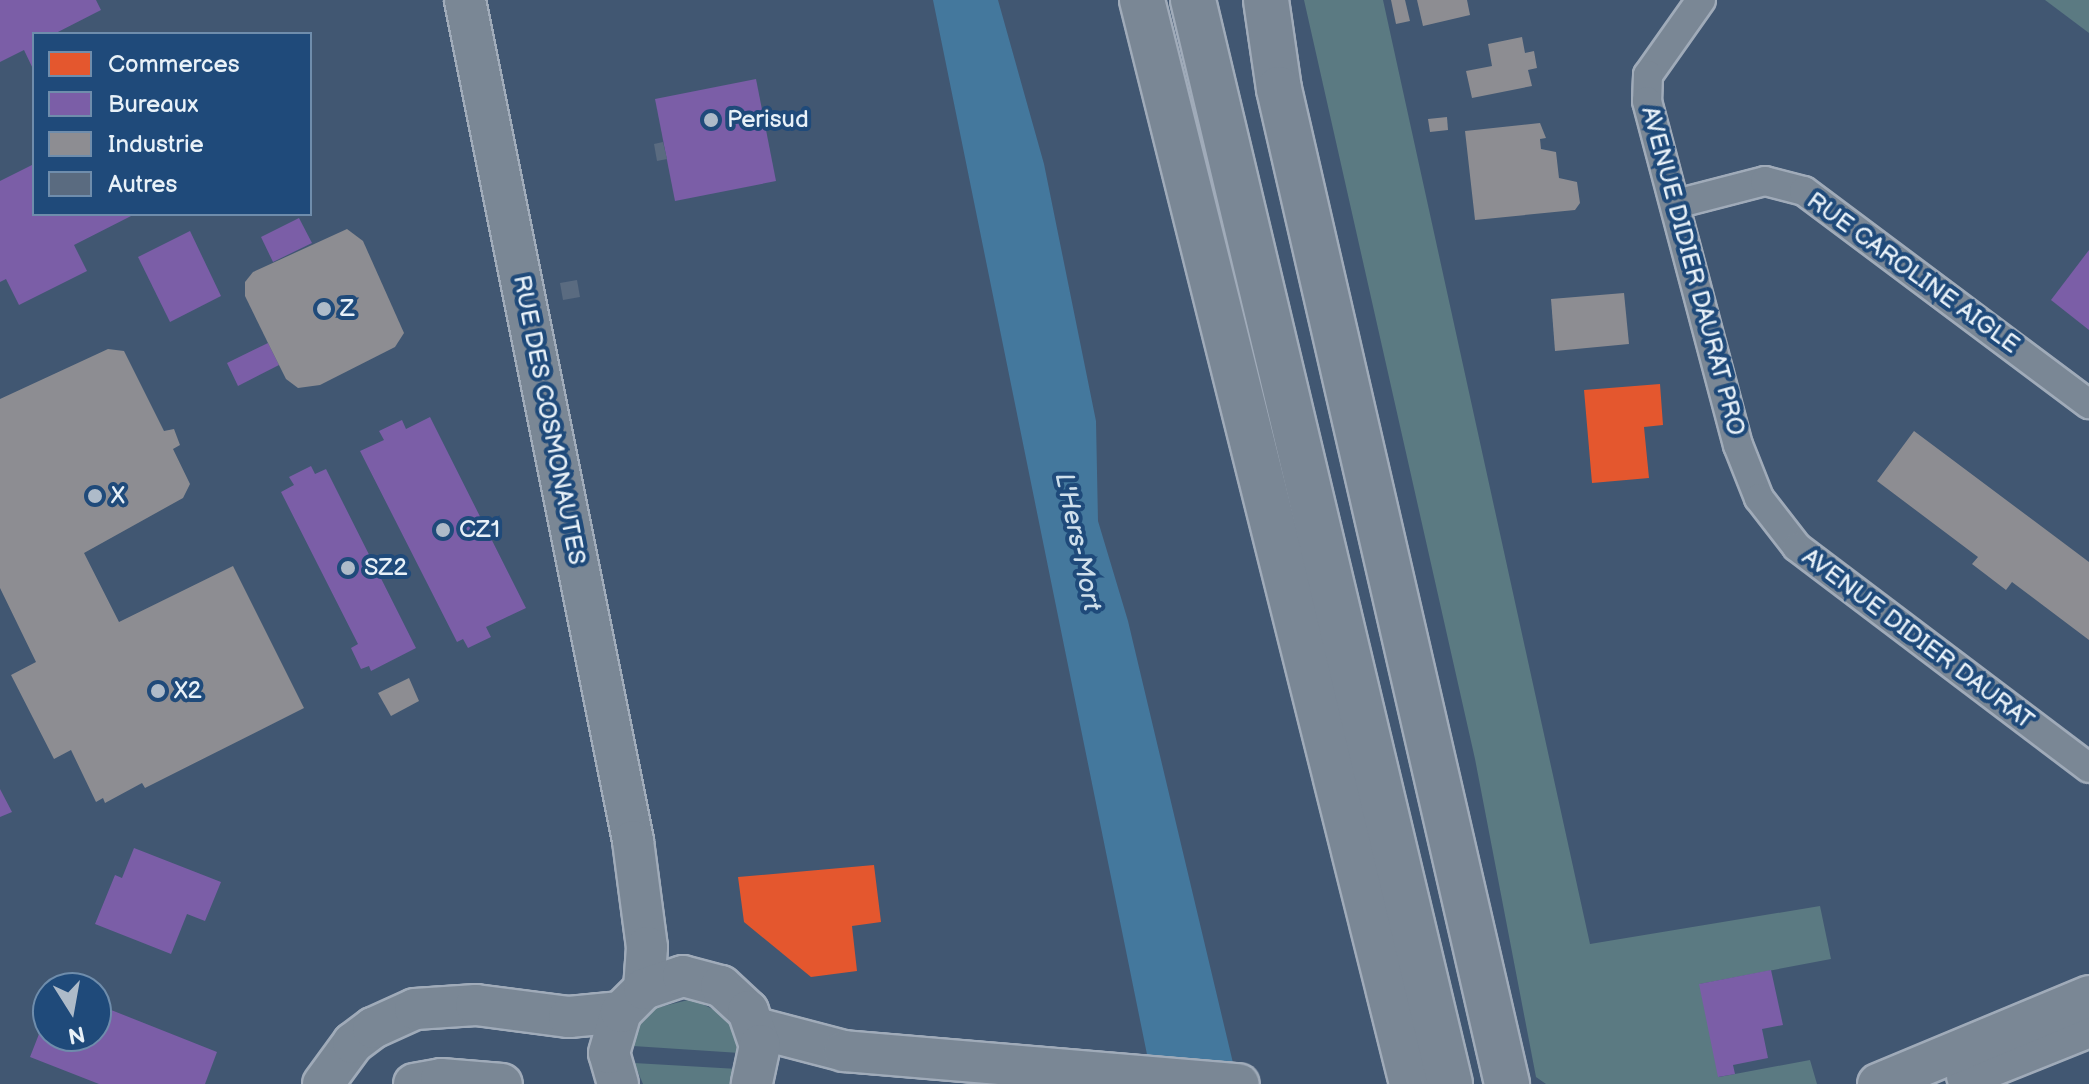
<!DOCTYPE html>
<style>
body{margin:0}
#map{position:relative;width:2089px;height:1084px;overflow:hidden;background:#415772;font-family:"Balsamiq Sans",sans-serif}
div>[style]{position:absolute}
[style*='--x']{left:calc(var(--x)*1px);top:calc(var(--y)*1px);width:calc(var(--w)*1px);rotate:calc(var(--a)*1deg)}
.green>*{inset:0;background:#5b7a82}
.water>*{inset:0;background:#44789d}
.shops>*{inset:0;background:#e4572e}
.offices>*{inset:0;background:#7b5ea7}
.industry>*{inset:0;background:#8d8d92}
.building>*{inset:0;background:#5a6b80}
.roads{filter:drop-shadow(2px 0 #a0abb9) drop-shadow(-2px 0 #a0abb9) drop-shadow(0 2px #a0abb9) drop-shadow(0 -2px #a0abb9)}
.street>*{height:28px;margin:-14px;padding:0 14px;transform-origin:14px;border-radius:14px;background:#7a8795}
.secondary>*{height:40px;margin:-20px;padding:0 20px;transform-origin:20px;border-radius:20px;background:#7a8795}
.highway>*{height:44px;margin:-22px;padding:0 22px;transform-origin:22px;border-radius:22px;background:#7a8795}
.dots>*{width:22px;height:22px;translate:-50% -50%;box-sizing:border-box;border:4px solid #1f4a7a;border-radius:50%}
span{translate:-50% -50%;white-space:nowrap;text-align:center;line-height:1.15;-webkit-text-stroke:8px #1f4a7a;paint-order:stroke}
.poi-label{font-size:24px;color:#e8f1f8}
.left{translate:0 -50%;text-align:left}
.street-label{font-size:24px;color:#e8f1f8}
.water-label{font-size:26px;color:#cfdfeb;font-style:italic}
.legend{position:absolute;left:32px;top:32px;width:280px;height:184px;box-sizing:border-box;background:#1f4a7a;border:2px solid #6f8dac;margin:0;padding:10px 14px;list-style:none;font-size:24px;color:#e8f1f8}
.legend li{display:flex;align-items:center;gap:16px;height:40px}
.legend b{width:40px;border:2px solid #6f8dac}
.north{position:absolute;left:32px;top:972px;width:80px;height:80px;box-sizing:border-box;background:#1f4a7a;border:2px solid #6f8dac;border-radius:50%;rotate:169deg;font-size:22px;font-weight:700;line-height:32px;text-align:center;color:#e8f1f8}
.north::after{content:'';display:block;margin:auto;width:28px;height:36px;background:#aebbc9;clip-path:polygon(50% 0,100% 100%,50% 72%,0 100%)}
</style>
<div id="map">
<div class="green">
<div style="clip-path:polygon(1304px 0,1383px 0,1590px 944px,1820px 906px,1831px 959px,1700px 984px,1719px 1077px,1810px 1060px,1817px 1084px,1546px 1084px,1536px 1077px,1475px 759px)"></div>
<div style="clip-path:polygon(2045px 0,2089px 0,2089px 33px)"></div>
<div style="clip-path:polygon(692px 999px,725px 1015px,738px 1036px,740px 1053px,633px 1046px,639px 1026px,656px 1008px)"></div>
<div style="clip-path:polygon(634px 1063px,738px 1069px,730px 1084px,643px 1084px)"></div>
</div>
<div class="water">
<div style="clip-path:polygon(933px 0,998px 0,1044px 164px,1096px 421px,1098px 521px,1128px 621px,1238px 1084px,1153px 1084px)"></div>
</div>
<div class="shops">
<div style="clip-path:polygon(1660px 384px,1663px 425px,1644px 427px,1649px 478px,1592px 483px,1584px 390px)"></div>
<div style="clip-path:polygon(874px 865px,881px 922px,852px 926px,857px 971px,811px 977px,744px 922px,738px 877px)"></div>
</div>
<div class="offices">
<div style="clip-path:polygon(0 0,96px 0,101px 10px,54px 34px,34px 34px,34px 71px,24px 50px,0 62px)"></div>
<div style="clip-path:polygon(756px 79px,776px 181px,675px 201px,655px 99px)"></div>
<div style="clip-path:polygon(34px 164px,34px 214px,135px 214px,74px 245px,87px 271px,19px 305px,6px 279px,0 282px,0 181px)"></div>
<div style="clip-path:polygon(299px 218px,312px 243px,273px 262px,261px 237px)"></div>
<div style="clip-path:polygon(190px 231px,221px 296px,170px 322px,138px 257px)"></div>
<div style="clip-path:polygon(2089px 250px,2089px 330px,2051px 300px)"></div>
<div style="clip-path:polygon(268px 343px,279px 365px,238px 386px,227px 363px)"></div>
<div style="clip-path:polygon(430px 417px,526px 608px,486px 627px,491px 637px,468px 648px,463px 639px,457px 642px,360px 451px,384px 440px,379px 431px,402px 420px,406px 429px)"></div>
<div style="clip-path:polygon(311px 466px,315px 474px,326px 469px,416px 648px,371px 671px,369px 666px,361px 669px,351px 648px,358px 644px,281px 492px,294px 485px,289px 477px)"></div>
<div style="clip-path:polygon(0 789px,12px 812px,0 817px)"></div>
<div style="clip-path:polygon(134px 848px,221px 882px,205px 921px,187px 914px,171px 954px,95px 924px,115px 875px,122px 878px)"></div>
<div style="clip-path:polygon(1771px 970px,1783px 1025px,1762px 1029px,1768px 1058px,1733px 1065px,1735px 1074px,1718px 1077px,1699px 984px)"></div>
<div style="clip-path:polygon(96px 1004px,217px 1052px,205px 1084px,99px 1084px,30px 1057px,48px 1011px,48px 1036px,96px 1036px)"></div>
</div>
<div class="industry">
<div style="clip-path:polygon(1391px 0,1405px 0,1410px 21px,1396px 24px)"></div>
<div style="clip-path:polygon(1417px 0,1467px 0,1470px 15px,1423px 26px)"></div>
<div style="clip-path:polygon(1522px 37px,1525px 53px,1534px 51px,1537px 68px,1528px 70px,1532px 86px,1472px 98px,1466px 71px,1492px 66px,1488px 44px)"></div>
<div style="clip-path:polygon(1447px 117px,1448px 130px,1430px 132px,1428px 119px)"></div>
<div style="clip-path:polygon(1540px 123px,1546px 138px,1540px 139px,1541px 149px,1556px 152px,1559px 178px,1577px 182px,1580px 203px,1575px 210px,1475px 220px,1465px 131px)"></div>
<div style="clip-path:polygon(347px 229px,363px 241px,404px 333px,395px 347px,320px 385px,298px 388px,286px 379px,268px 343px,245px 296px,245px 282px,253px 272px)"></div>
<div style="clip-path:polygon(1624px 293px,1629px 344px,1555px 351px,1551px 299px)"></div>
<div style="clip-path:polygon(108px 349px,124px 351px,164px 431px,174px 429px,180px 445px,173px 449px,190px 484px,183px 498px,84px 553px,119px 622px,233px 566px,304px 708px,145px 788px,142px 783px,105px 803px,103px 798px,96px 802px,71px 750px,54px 759px,11px 675px,36px 662px,0 588px,0 399px)"></div>
<div style="clip-path:polygon(1914px 431px,2089px 562px,2089px 640px,2012px 582px,2006px 590px,1972px 564px,1978px 557px,1877px 481px)"></div>
<div style="clip-path:polygon(409px 678px,419px 701px,391px 716px,378px 693px)"></div>
</div>
<div class="building">
<div style="clip-path:polygon(663px 142px,667px 159px,657px 161px,654px 144px)"></div>
<div style="clip-path:polygon(577px 280px,580px 297px,563px 300px,560px 283px)"></div>
</div>
<div class="roads">
<div class="street">
<div style="--x:1701;--y:0;--w:92;--a:125.2"></div>
<div style="--x:1648;--y:75;--w:26;--a:92"></div>
<div style="--x:1647;--y:101;--w:356;--a:75.2"></div>
<div style="--x:1738;--y:445;--w:57;--a:68.4"></div>
<div style="--x:1759;--y:498;--w:62;--a:52.2"></div>
<div style="--x:1797;--y:547;--w:366;--a:37.1"></div>
<div style="--x:1676;--y:204;--w:92;--a:-14.5"></div>
<div style="--x:1765;--y:181;--w:40;--a:14.4"></div>
<div style="--x:1804;--y:191;--w:356;--a:36.8"></div>
</div>
<div class="secondary">
<div style="--x:465;--y:0;--w:858;--a:78.7"></div>
<div style="--x:633;--y:841;--w:107;--a:82.5"></div>
<div style="--x:647;--y:947;--w:42;--a:94.1"></div>
<div style="--x:756;--y:1028;--w:91;--a:14.6"></div>
<div style="--x:844;--y:1051;--w:396;--a:4.8"></div>
<div style="--x:1967;--y:1076;--w:131;--a:-21.9"></div>
<div style="--x:323;--y:1084;--w:51;--a:-53.8"></div>
<div style="--x:353;--y:1043;--w:25;--a:-37"></div>
<div style="--x:373;--y:1028;--w:46;--a:-24.3"></div>
<div style="--x:415;--y:1009;--w:61;--a:-3.8"></div>
<div style="--x:476;--y:1005;--w:94;--a:7.4"></div>
<div style="--x:569;--y:1017;--w:52;--a:-5.5"></div>
<div style="--x:414;--y:1084;--w:27;--a:-10"></div>
<div style="--x:441;--y:1079;--w:61;--a:4.7"></div>
<div style="--x:618;--y:1084;--w:32;--a:-106"></div>
<div style="--x:609;--y:1053;--w:43;--a:-73.7"></div>
<div style="--x:621;--y:1012;--w:33;--a:-45"></div>
<div style="--x:644;--y:989;--w:41;--a:-18.4"></div>
<div style="--x:683;--y:976;--w:39;--a:15"></div>
<div style="--x:721;--y:986;--w:37;--a:43"></div>
<div style="--x:748;--y:1011;--w:36;--a:71"></div>
<div style="--x:760;--y:1045;--w:40;--a:102"></div>
<div style="--x:1878;--y:1084;--w:229;--a:-22.6"></div>
</div>
<div class="highway">
<div style="--x:1142;--y:0;--w:1117;--a:76.01"></div>
<div style="--x:1193;--y:0;--w:1114;--a:76.66"></div>
<div style="--x:1266;--y:0;--w:90;--a:81.7"></div>
<div style="--x:1279;--y:89;--w:1021;--a:77.09"></div>
</div>
</div>
<div class="dots">
<div style="left:711px;top:120px;background:#aebbc9"></div>
<div style="left:324px;top:309px;background:#aebbc9"></div>
<div style="left:95px;top:496px;background:#aebbc9"></div>
<div style="left:443px;top:530px;background:#aebbc9"></div>
<div style="left:348px;top:568px;background:#aebbc9"></div>
<div style="left:158px;top:691px;background:#aebbc9"></div>
</div>
<div class="poi-label">
<span class="left" style="left:727px;top:120px">Perisud</span>
<span class="left" style="left:340px;top:309px">Z</span>
<span class="left" style="left:111px;top:496px">X</span>
<span class="left" style="left:459px;top:530px">CZ1</span>
<span class="left" style="left:364px;top:568px">SZ2</span>
<span class="left" style="left:174px;top:691px">X2</span>
</div>
<div class="street-label">
<span style="left:1693px;top:271px;rotate:75deg">AVENUE DIDIER DAURAT PRO</span>
<span style="left:1913px;top:273px;rotate:36deg">RUE CAROLINE AIGLE</span>
<span style="left:549px;top:420px;rotate:79deg">RUE DES COSMONAUTES</span>
<span style="left:1918px;top:639px;rotate:37deg">AVENUE DIDIER DAURAT</span>
</div>
<div class="water-label">
<span style="left:1077px;top:542px;rotate:78deg">L'Hers-Mort</span>
</div>
<ul class="legend">
<li><b style="height:22px;background:#e4572e"></b>Commerces</li>
<li><b style="height:22px;background:#7b5ea7"></b>Bureaux</li>
<li><b style="height:22px;background:#8d8d92"></b>Industrie</li>
<li><b style="height:22px;background:#5a6b80"></b>Autres</li>
</ul>
<div class="north">N</div>
</div>
